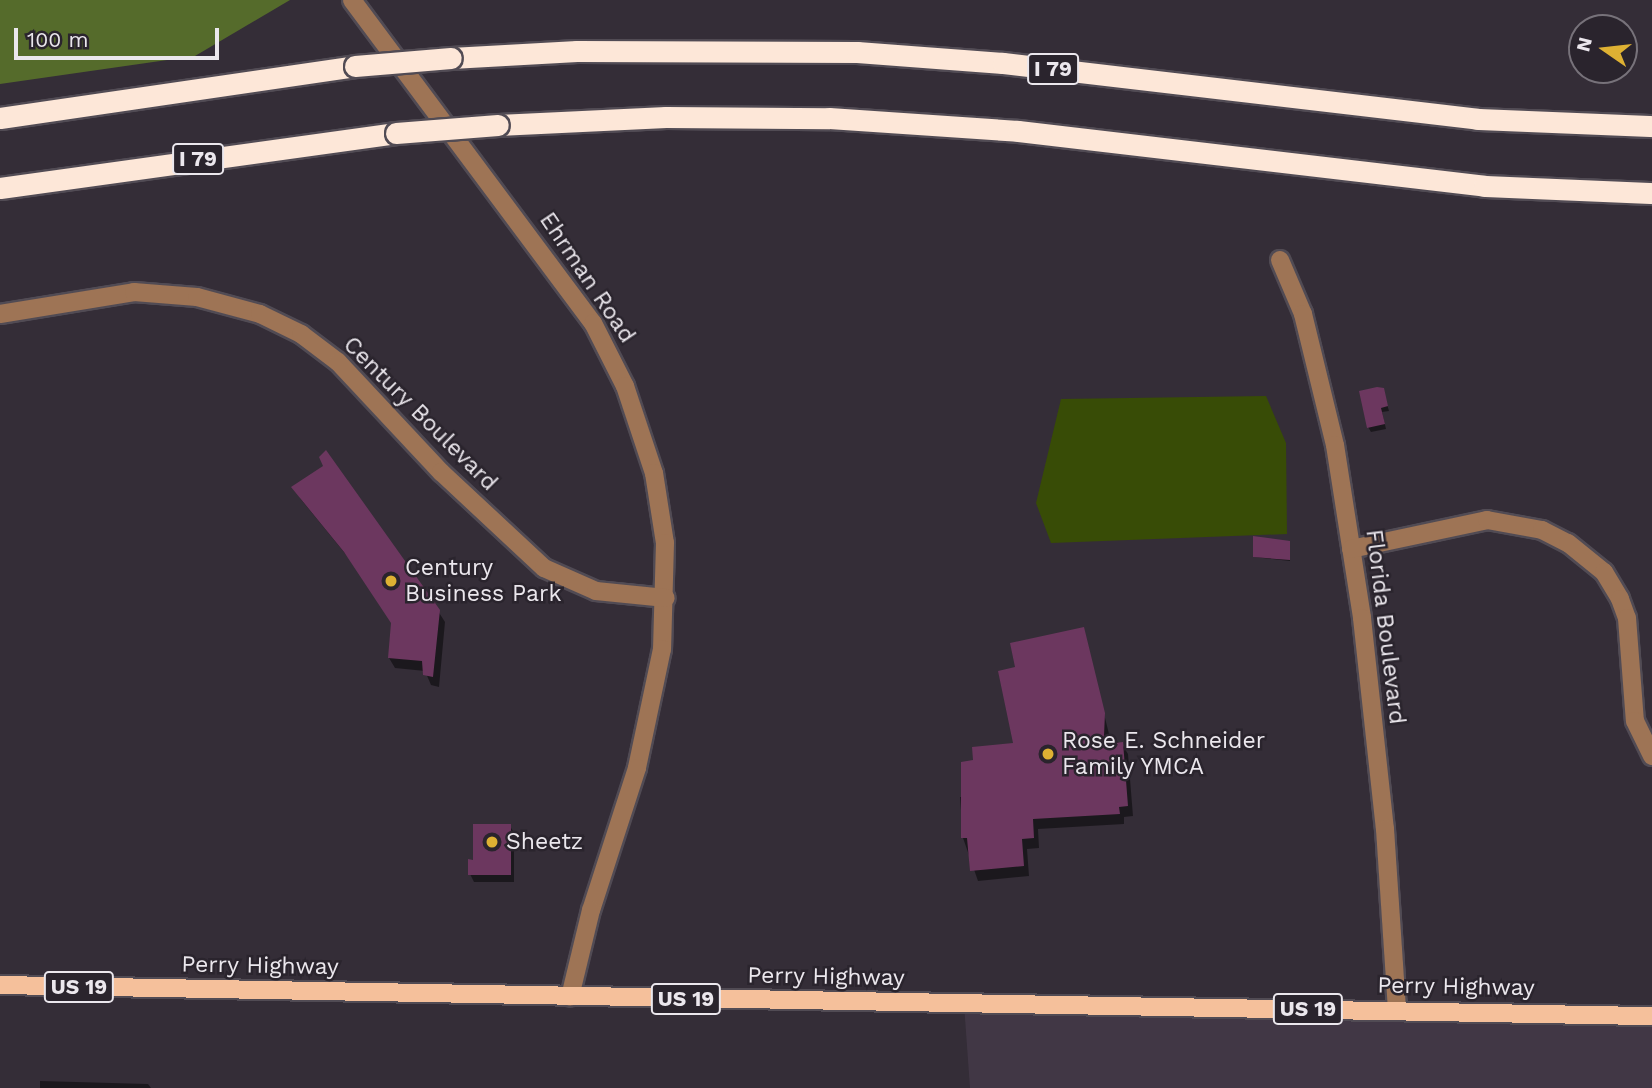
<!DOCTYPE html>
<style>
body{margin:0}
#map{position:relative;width:1652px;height:1088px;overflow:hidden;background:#342d37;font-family:"Work Sans",sans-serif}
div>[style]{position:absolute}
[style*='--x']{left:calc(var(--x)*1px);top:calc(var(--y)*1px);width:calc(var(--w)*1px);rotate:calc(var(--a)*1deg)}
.built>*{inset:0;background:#413745}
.green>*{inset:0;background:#384c06}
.forest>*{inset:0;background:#556b2b}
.shadow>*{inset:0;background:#0007}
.building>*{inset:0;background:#6c375f}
.roads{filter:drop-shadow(2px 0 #514b54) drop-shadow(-2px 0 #514b54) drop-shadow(0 2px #514b54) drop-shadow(0 -2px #514b54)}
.minor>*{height:18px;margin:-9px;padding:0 9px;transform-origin:9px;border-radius:9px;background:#9e7455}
.major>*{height:18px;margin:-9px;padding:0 9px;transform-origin:9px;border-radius:9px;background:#f5c09b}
.highway>*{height:21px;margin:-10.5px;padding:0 10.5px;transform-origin:10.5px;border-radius:10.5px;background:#fde7d8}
.bridges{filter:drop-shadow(2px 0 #514b54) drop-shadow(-2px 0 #514b54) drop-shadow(0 2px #514b54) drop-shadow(0 -2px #514b54)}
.highway-bridge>*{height:21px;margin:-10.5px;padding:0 10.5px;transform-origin:10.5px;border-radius:10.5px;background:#fde7d8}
.dots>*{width:19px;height:19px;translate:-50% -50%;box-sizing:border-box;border:4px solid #2a242d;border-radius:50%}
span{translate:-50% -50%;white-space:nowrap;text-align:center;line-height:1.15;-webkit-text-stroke:5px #2a242d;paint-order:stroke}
.shield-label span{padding:2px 5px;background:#2a242d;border:2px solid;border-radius:5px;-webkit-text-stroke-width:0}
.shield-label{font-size:21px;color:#ebe7ed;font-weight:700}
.street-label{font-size:23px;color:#ebe7ed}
.poi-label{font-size:23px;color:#ebe7ed}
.left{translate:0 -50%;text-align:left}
.north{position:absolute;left:1568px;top:14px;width:70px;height:70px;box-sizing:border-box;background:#2a242d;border:2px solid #77727a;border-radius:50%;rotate:284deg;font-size:19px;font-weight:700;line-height:28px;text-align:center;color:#ebe7ed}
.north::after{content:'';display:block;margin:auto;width:24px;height:32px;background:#deb133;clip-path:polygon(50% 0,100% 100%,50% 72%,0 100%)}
.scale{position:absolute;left:14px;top:28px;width:205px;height:32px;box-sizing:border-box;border:4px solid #ebe7ed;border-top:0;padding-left:9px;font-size:21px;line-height:24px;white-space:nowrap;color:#ebe7ed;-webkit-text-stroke:5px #2a242d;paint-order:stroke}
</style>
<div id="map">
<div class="built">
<div style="clip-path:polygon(964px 1004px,1652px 1016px,1652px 1088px,970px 1088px)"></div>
</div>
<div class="green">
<div style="clip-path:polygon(1266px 396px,1286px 443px,1287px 534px,1051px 543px,1036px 503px,1061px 399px)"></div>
</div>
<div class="forest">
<div style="clip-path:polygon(0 0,290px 0,195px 56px,0 84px)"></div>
</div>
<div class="shadow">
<div style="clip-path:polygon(1383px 390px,1389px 411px,1382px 412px,1386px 429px,1371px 432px,1368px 427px)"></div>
<div style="clip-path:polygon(299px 497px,438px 611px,445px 622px,439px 687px,431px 685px,425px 671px,395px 668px,389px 658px,393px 624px,352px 562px)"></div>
<div style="clip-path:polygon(1290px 545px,1290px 561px,1254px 557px)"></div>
<div style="clip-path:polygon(1083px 629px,1110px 738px,1122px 744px,1128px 754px,1133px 816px,1124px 817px,1124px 824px,1038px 829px,1039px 848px,1027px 849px,1029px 876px,978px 881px,963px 838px,960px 797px,966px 797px,975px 762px,1015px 745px,1018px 668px)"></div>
<div style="clip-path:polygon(510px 826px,514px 833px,514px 882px,474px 882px,470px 874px)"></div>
<div style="clip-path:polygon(40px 1081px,148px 1084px,151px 1088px,40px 1088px)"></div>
</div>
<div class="building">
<div style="clip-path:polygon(1377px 387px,1384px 388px,1388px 406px,1381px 408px,1385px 424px,1367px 428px,1359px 391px)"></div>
<div style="clip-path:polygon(326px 450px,440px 610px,433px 677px,423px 675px,422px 661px,388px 658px,391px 623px,344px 552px,291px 487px,323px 466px,319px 457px)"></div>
<div style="clip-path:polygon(1253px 536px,1290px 541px,1290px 560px,1253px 557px)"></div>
<div style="clip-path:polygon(1084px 627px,1105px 713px,1104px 736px,1113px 735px,1114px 743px,1123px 742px,1128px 806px,1119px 807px,1120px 814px,1033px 819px,1034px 838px,1022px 839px,1024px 866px,970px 871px,967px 838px,961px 838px,961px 762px,973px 760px,972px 747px,1013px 743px,998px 671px,1015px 667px,1010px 643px)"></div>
<div style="clip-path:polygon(473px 824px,511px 824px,511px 875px,468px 875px,468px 859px,473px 860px)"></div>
</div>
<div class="roads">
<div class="minor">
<div style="--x:352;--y:0;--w:403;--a:53.3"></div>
<div style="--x:593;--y:323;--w:71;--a:63.1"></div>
<div style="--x:625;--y:386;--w:92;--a:71.6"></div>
<div style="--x:654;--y:473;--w:71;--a:81.1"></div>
<div style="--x:665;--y:543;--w:106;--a:91.6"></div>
<div style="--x:662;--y:649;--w:122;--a:101.9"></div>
<div style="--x:637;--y:768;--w:149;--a:107.9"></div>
<div style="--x:591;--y:910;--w:89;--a:103.6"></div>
<div style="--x:1280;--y:260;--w:59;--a:66.9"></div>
<div style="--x:1303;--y:314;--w:135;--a:76.3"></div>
<div style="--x:1335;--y:445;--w:175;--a:81.1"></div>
<div style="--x:1362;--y:618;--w:212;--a:83.8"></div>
<div style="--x:1385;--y:829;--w:181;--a:86.2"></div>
<div style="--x:0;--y:314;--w:136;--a:-9.3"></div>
<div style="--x:134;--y:292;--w:63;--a:4.5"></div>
<div style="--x:197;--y:297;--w:65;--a:15.1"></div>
<div style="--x:260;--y:314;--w:46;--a:26"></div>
<div style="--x:301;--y:334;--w:46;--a:37.1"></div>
<div style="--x:338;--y:362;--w:151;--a:46.9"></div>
<div style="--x:441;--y:472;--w:141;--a:43"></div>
<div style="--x:544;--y:568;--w:57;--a:23.9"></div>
<div style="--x:596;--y:591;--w:70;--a:5.7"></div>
<div style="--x:1351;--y:549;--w:139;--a:-12"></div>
<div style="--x:1487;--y:520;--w:56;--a:10.3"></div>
<div style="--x:1542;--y:530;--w:29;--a:27"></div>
<div style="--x:1568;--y:543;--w:46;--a:38.9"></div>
<div style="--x:1604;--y:572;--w:31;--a:59"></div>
<div style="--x:1620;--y:599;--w:20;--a:70"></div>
<div style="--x:1627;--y:618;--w:103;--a:85.6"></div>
<div style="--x:1635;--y:721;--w:39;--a:64"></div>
</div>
<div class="major">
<div style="--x:0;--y:985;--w:1652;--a:1.08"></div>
</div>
<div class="highway">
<div style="--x:451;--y:58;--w:126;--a:-3.2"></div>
<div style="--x:577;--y:51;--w:280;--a:0.2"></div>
<div style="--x:857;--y:52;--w:146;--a:4.3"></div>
<div style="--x:1003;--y:63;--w:477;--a:6.7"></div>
<div style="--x:1477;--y:119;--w:175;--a:2.3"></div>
<div style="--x:0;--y:118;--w:359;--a:-8.3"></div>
<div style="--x:498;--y:125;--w:168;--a:-2.7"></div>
<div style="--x:666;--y:117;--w:163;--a:0.4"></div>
<div style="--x:829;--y:118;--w:189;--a:3.9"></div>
<div style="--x:1018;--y:131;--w:469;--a:6.7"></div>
<div style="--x:1484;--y:186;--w:168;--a:2.4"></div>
<div style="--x:0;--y:188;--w:400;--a:-7.9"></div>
</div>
</div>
<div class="bridges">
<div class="highway-bridge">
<div style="--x:355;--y:66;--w:96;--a:-4.8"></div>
<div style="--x:396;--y:133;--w:102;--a:-4.5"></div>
</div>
</div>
<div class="dots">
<div style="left:391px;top:581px;background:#deb133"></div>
<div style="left:1048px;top:754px;background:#deb133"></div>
<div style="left:492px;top:842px;background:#deb133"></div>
</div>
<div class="shield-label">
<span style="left:1053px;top:69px">I 79</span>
<span style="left:198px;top:159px">I 79</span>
<span style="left:79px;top:987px">US 19</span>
<span style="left:686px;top:999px">US 19</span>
<span style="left:1308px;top:1009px">US 19</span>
</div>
<div class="street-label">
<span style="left:587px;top:278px;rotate:56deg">Ehrman Road</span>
<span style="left:420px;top:414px;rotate:45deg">Century Boulevard</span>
<span style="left:1385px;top:627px;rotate:83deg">Florida Boulevard</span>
<span style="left:260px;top:966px;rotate:1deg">Perry Highway</span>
<span style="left:826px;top:977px;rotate:1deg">Perry Highway</span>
<span style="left:1456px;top:987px;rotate:1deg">Perry Highway</span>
</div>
<div class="poi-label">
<span class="left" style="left:405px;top:581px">Century<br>Business Park</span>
<span class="left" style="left:1062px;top:754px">Rose E. Schneider<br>Family YMCA</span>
<span class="left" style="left:506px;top:842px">Sheetz</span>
</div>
<div class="north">N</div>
<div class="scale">100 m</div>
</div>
